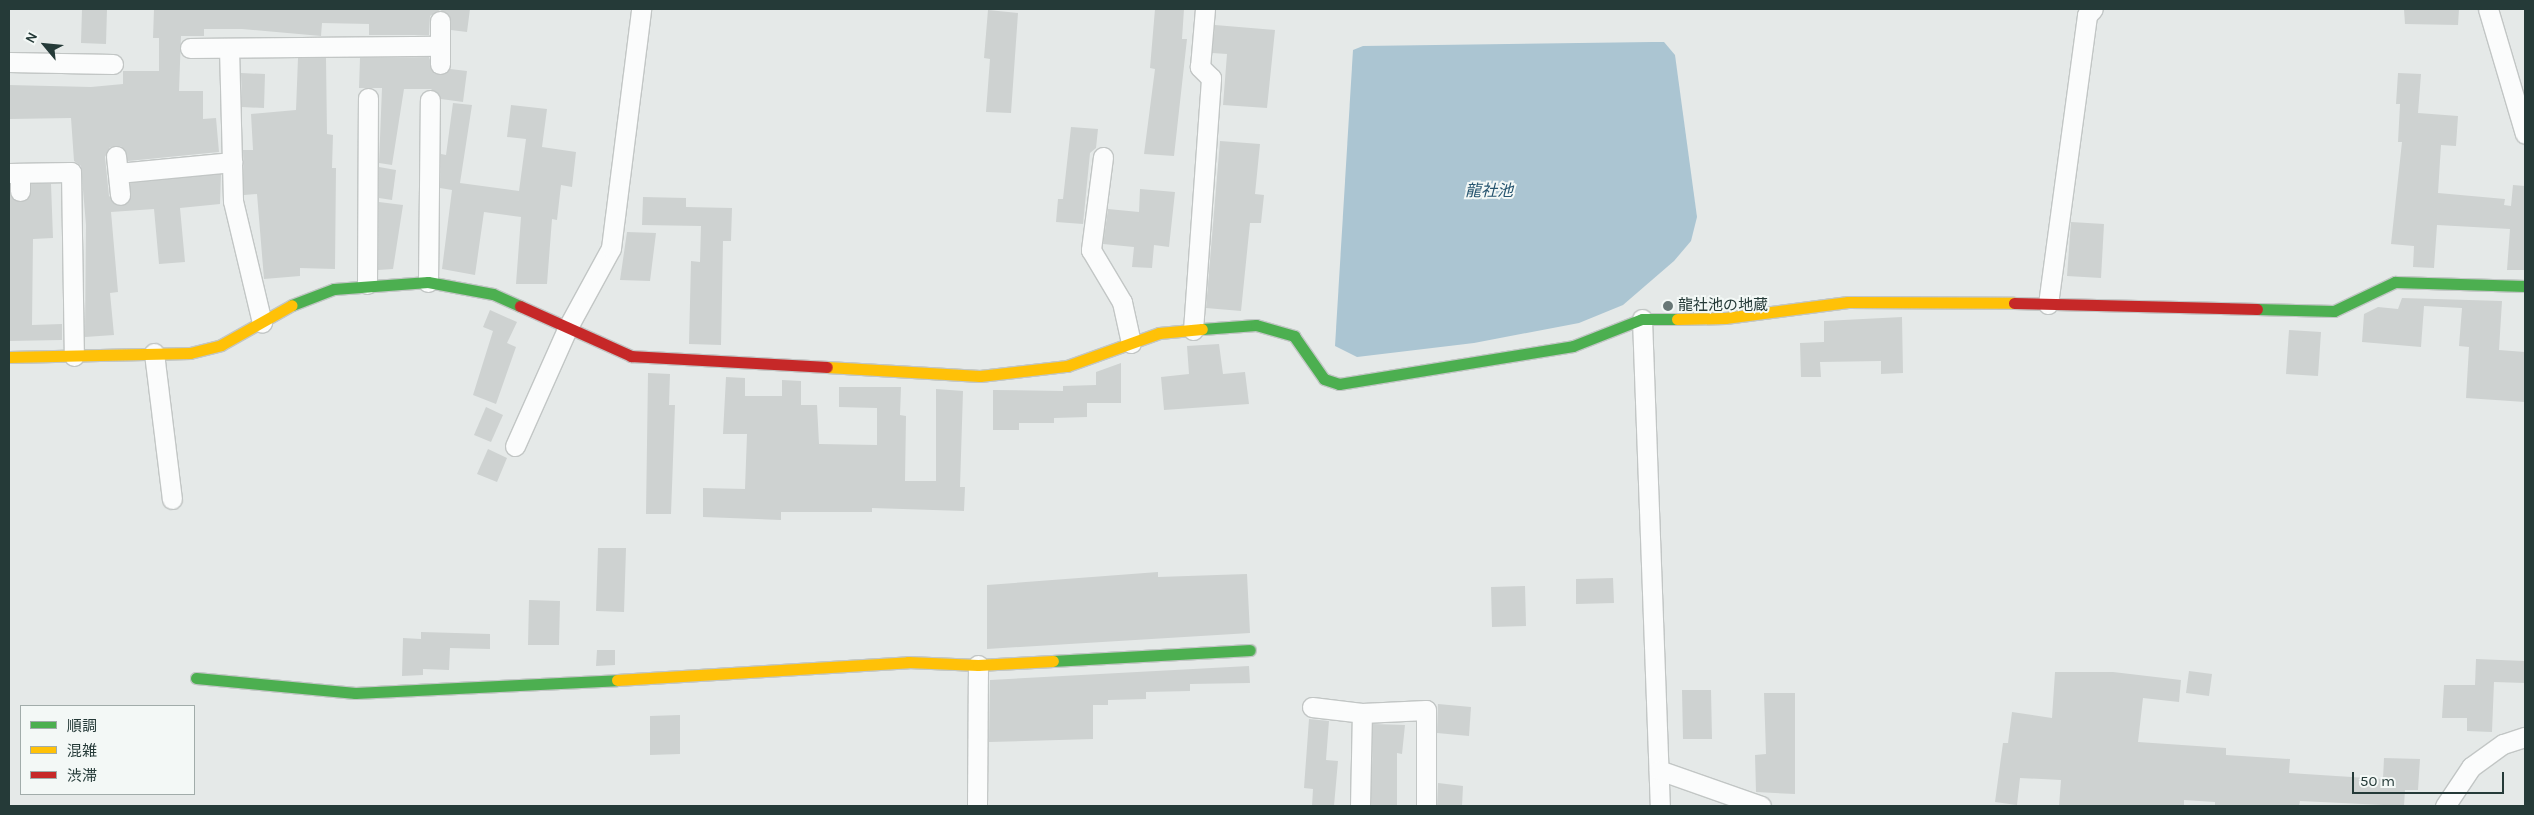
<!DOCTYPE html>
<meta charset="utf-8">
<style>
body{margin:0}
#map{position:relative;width:2534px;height:815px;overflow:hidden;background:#e5e9e8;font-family:Karla,"Noto Sans JP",sans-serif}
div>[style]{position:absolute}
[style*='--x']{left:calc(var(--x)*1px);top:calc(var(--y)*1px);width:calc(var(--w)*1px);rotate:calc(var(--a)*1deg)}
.water>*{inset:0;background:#abc5d2}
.building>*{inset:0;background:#ced2d1}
.roads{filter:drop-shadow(1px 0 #c2c6c5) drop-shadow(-1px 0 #c2c6c5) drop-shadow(0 1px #c2c6c5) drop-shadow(0 -1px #c2c6c5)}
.street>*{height:19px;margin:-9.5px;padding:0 9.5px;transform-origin:9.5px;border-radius:9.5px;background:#fbfcfc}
.fast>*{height:11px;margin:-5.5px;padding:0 5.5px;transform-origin:5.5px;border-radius:5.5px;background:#4caf50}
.slow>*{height:11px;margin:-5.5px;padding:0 5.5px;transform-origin:5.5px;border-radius:5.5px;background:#ffc107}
.jam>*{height:11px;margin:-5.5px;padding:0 5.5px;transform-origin:5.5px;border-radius:5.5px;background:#c62828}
.dots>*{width:14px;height:14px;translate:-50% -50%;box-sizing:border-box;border:2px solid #f3f8f6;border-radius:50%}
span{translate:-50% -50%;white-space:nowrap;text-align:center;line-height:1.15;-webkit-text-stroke:4px #f3f8f6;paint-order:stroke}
.poi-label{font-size:15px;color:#253a38}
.left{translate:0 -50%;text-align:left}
.water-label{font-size:16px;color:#27556f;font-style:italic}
.frame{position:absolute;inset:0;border:10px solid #253a38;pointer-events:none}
.legend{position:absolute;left:20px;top:705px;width:175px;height:90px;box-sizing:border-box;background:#f3f8f6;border:1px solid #a1acaa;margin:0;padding:6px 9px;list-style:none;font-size:15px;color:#253a38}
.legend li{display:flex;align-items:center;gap:10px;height:25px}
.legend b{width:25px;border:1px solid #a1acaa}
.north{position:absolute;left:20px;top:20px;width:50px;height:50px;-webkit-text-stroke:4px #f3f8f6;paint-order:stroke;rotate:298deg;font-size:14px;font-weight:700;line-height:20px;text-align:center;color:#253a38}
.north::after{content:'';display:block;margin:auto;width:18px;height:22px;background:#253a38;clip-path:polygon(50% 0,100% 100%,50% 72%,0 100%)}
.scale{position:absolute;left:2352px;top:772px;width:152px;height:22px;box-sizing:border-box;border:2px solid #253a38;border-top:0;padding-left:6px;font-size:15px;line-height:18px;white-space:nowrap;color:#253a38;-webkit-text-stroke:4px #f3f8f6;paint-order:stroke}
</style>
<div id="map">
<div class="water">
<div style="clip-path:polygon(1652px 42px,1664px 42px,1675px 55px,1697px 217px,1691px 241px,1674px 261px,1623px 305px,1579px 323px,1474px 343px,1357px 357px,1335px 346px,1353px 50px,1363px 46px)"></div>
</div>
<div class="building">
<div style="clip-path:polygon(82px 9px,107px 9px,106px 44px,81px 43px)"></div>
<div style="clip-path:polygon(154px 9px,470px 9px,467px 32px,451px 30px,449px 15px,440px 10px,430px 16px,429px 35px,369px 35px,369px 24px,322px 23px,321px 36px,242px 29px,204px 29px,204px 36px,181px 36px,179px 91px,203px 91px,203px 119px,216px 118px,219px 152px,128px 161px,121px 146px,110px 147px,105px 157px,109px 196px,122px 206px,130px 199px,130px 183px,221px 174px,220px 204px,180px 208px,185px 262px,159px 264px,154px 209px,111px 212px,118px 292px,110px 293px,114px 335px,85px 337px,86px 225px,81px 166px,74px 161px,71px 118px,9px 119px,9px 85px,91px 87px,123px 84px,123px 71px,159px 71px,159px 38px,153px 38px)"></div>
<div style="clip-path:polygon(1155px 9px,1184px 9px,1182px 39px,1187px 39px,1174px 156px,1144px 154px,1155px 69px,1150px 68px)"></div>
<div style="clip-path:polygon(2404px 9px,2459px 9px,2458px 25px,2405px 24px)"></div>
<div style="clip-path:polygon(988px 10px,1018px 13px,1011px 113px,986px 112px,990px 59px,984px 58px)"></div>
<div style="clip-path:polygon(1215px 25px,1275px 30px,1267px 108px,1223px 105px,1227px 54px,1212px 53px)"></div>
<div style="clip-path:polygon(429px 57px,435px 74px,450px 69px,467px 71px,463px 102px,441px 99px,431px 89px,404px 89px,392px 165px,379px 163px,382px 88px,359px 88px,360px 58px)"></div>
<div style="clip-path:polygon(298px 58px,326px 58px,327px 134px,333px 135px,332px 168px,336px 168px,335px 269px,300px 268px,300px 276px,264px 279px,257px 194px,244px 195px,243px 150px,253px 150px,251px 114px,296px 110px)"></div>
<div style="clip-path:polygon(241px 73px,265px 74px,264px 108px,242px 107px)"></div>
<div style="clip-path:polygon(2398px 73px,2421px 74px,2418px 113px,2458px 116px,2456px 146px,2441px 145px,2438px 193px,2505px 199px,2504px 205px,2511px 206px,2513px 185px,2525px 186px,2525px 270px,2507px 270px,2510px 229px,2437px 225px,2434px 268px,2413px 267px,2414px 246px,2391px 244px,2402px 142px,2398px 142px,2400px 104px,2396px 104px)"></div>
<div style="clip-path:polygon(453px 103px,472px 105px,460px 183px,519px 191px,526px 139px,507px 137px,511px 105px,547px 109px,542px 147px,576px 152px,572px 187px,561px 185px,557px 220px,552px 219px,547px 284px,516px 284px,521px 217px,484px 212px,475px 275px,442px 269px,452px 190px,440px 188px,441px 154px,446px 155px)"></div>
<div style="clip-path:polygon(1071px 127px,1098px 129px,1096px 148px,1090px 153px,1083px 224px,1056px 222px,1058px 199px,1063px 199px)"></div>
<div style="clip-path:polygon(1220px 141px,1260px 144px,1255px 194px,1264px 195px,1261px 223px,1250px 223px,1241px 311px,1206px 308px)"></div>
<div style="clip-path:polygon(379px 167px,396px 170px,392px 200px,379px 198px)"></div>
<div style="clip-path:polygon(31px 184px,51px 184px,53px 238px,33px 239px,32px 325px,62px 324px,62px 340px,9px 341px,9px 191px,14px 200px,25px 201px)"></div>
<div style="clip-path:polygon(1140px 189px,1175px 192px,1169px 247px,1154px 245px,1152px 268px,1132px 267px,1134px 247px,1103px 244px,1108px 209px,1139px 212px)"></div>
<div style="clip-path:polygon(643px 197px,686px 198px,686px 207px,732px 208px,731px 241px,723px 241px,721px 345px,689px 344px,691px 261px,700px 262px,701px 226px,642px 225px)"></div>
<div style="clip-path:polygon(379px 202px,403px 205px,393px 269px,378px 270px)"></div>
<div style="clip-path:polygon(2071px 222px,2104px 224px,2101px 278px,2067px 276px)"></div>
<div style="clip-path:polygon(627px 232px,656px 233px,650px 281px,620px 280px)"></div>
<div style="clip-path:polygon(2402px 298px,2502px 301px,2499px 350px,2525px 352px,2525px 402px,2466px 398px,2469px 347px,2459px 346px,2462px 308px,2424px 306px,2421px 347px,2362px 342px,2364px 314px,2378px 307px,2398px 309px)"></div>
<div style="clip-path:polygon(490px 310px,517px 322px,507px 343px,516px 347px,496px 404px,473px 395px,493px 331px,483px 327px)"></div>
<div style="clip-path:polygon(1902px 317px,1903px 373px,1881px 374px,1881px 361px,1820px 362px,1821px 377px,1801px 377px,1800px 343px,1824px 342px,1824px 321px)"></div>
<div style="clip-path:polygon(2289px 330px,2321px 332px,2318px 376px,2286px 374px)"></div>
<div style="clip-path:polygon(1219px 344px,1223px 374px,1245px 372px,1249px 404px,1164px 410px,1161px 377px,1189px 374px,1187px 346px)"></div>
<div style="clip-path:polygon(1121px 363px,1121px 403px,1087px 403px,1087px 417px,1054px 418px,1054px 423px,1019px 423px,1019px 430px,993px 430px,993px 390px,1063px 391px,1063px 386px,1096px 385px,1096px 372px)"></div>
<div style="clip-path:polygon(648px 373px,670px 374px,669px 405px,675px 405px,671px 514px,646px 514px)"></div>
<div style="clip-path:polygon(726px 377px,745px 378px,745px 396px,782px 396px,782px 380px,801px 381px,801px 405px,817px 405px,819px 444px,877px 445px,877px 408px,839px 407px,839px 387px,901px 387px,900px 415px,906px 416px,905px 481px,936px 481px,936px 389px,963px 391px,960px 487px,965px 487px,964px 511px,872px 508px,872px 512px,781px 512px,781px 520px,703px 517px,703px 488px,745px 489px,747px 434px,723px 434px)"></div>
<div style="clip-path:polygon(486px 407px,503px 415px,491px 442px,474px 435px)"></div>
<div style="clip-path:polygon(488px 449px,507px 458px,497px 482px,477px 474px)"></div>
<div style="clip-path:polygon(598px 548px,626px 548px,624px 612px,596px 611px)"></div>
<div style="clip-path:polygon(1158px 572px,1158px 577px,1247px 574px,1250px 633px,987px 649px,987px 585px)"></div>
<div style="clip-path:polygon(1613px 578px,1614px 603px,1576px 604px,1576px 579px)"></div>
<div style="clip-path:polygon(1525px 586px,1526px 626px,1492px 627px,1491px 587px)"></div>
<div style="clip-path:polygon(529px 600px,560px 601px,559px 645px,528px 645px)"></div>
<div style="clip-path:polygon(421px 632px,490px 634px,490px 649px,450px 648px,449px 670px,423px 669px,423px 675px,402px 676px,403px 638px,421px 639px)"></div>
<div style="clip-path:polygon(597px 650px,615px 650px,615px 665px,596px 666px)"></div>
<div style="clip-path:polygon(2476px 659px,2525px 661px,2525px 683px,2494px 682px,2492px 732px,2467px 731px,2467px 718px,2442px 718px,2444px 685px,2475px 685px)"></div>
<div style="clip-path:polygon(1249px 666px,1250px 683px,1190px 684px,1190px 691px,1146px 692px,1146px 699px,1108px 700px,1108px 705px,1093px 705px,1093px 739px,989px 742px,990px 680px)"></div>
<div style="clip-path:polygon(2189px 671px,2212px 674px,2209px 696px,2186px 693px)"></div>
<div style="clip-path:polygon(2055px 672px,2113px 672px,2181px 680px,2179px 702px,2143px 698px,2138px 742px,2226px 748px,2226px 755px,2290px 759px,2289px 773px,2383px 779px,2384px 758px,2420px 759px,2418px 790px,2405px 790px,2404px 806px,2300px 801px,2299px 806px,2215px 806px,2215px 802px,2184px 800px,2184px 806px,2059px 806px,2061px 780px,2020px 778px,2017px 805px,1995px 802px,2003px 743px,2008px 743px,2012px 712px,2052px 718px)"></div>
<div style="clip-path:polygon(1682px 690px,1711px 690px,1712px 739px,1683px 739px)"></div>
<div style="clip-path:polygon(1764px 693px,1795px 693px,1795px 794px,1756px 792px,1755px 755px,1766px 754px)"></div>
<div style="clip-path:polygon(1438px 704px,1471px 707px,1469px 736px,1437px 733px)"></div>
<div style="clip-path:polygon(680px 715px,680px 754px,650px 755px,650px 716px)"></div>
<div style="clip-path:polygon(1309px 719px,1329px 721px,1326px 760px,1338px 761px,1334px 806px,1312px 806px,1313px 789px,1304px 788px)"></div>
<div style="clip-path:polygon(1373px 724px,1405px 725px,1402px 754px,1397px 753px,1397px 806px,1371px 806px)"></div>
<div style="clip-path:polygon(1438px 783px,1463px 786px,1462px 806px,1437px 806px)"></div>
</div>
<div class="roads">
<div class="street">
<div style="--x:2488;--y:9;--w:130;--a:73.5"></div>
<div style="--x:440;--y:21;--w:43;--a:90"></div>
<div style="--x:190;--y:48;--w:250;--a:-0.5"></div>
<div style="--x:229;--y:48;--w:153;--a:88.5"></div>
<div style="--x:233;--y:201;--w:125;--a:76.6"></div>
<div style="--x:9;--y:62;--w:104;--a:1.1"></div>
<div style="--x:116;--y:156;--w:39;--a:84"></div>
<div style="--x:1103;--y:157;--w:94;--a:97.4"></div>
<div style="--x:1091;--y:250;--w:61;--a:59.2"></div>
<div style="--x:1122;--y:302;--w:42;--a:77.6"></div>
<div style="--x:9;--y:173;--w:62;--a:-0.9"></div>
<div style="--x:71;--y:172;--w:184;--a:89.1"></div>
<div style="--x:20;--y:173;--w:18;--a:90"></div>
<div style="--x:118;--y:173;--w:115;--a:-5.5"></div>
<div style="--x:428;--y:282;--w:182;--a:-89.4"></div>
<div style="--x:367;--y:284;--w:186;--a:-89.7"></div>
<div style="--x:2048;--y:304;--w:292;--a:-82.3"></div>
<div style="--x:2087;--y:15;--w:8;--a:-45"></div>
<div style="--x:1642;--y:319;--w:487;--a:87.9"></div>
<div style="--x:1193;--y:330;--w:253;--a:-85.9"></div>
<div style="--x:1211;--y:78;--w:16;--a:-135"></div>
<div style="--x:1200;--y:67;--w:58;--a:-85.1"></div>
<div style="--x:154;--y:353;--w:147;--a:83"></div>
<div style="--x:515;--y:446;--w:130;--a:-66"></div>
<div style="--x:568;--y:327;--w:90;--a:-61.4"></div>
<div style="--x:611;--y:248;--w:241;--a:-82.8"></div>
<div style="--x:1312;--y:707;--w:50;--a:6.8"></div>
<div style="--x:1659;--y:770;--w:108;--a:19.4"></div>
<div style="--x:977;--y:806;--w:141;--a:-89.6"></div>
<div style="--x:1360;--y:806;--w:93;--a:-88.8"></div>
<div style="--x:1362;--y:713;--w:64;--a:-2.7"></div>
<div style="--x:1426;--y:710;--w:96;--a:90"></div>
<div style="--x:2445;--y:806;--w:47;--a:-56.3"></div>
<div style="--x:2471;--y:767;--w:39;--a:-36"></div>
<div style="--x:2503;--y:744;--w:23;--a:-18"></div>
</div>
<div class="fast">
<div style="--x:292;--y:305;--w:45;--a:-20.9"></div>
<div style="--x:334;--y:289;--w:94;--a:-4.3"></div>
<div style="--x:428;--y:282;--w:66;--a:10.5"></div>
<div style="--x:493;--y:294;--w:30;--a:24"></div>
<div style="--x:2257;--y:309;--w:77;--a:1.5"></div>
<div style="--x:2334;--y:311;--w:68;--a:-25.4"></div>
<div style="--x:2395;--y:282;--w:130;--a:1.8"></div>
<div style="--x:1202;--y:329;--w:54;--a:-4.2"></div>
<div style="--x:1256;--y:325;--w:40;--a:16"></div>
<div style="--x:1294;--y:336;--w:52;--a:55.1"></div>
<div style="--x:1324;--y:379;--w:16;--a:18"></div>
<div style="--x:1339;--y:384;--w:237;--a:-9.2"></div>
<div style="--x:1573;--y:346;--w:74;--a:-21.4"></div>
<div style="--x:1642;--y:319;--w:35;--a:0"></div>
<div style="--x:1053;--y:661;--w:197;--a:-3.2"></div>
<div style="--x:196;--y:678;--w:160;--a:5.4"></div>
<div style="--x:355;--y:693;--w:262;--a:-2.8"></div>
</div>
<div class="slow">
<div style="--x:1677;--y:319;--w:48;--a:-1.2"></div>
<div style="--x:1725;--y:318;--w:124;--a:-7.4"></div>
<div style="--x:1848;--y:302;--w:166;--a:0.3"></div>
<div style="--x:9;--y:357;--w:181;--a:-1.3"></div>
<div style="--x:190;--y:353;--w:32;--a:-14"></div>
<div style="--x:221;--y:345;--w:81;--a:-29.4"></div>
<div style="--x:827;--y:367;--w:153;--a:3.4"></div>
<div style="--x:980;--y:376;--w:88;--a:-6.6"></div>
<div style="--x:1067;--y:366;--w:98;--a:-19.7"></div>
<div style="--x:1159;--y:333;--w:43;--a:-5.3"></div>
<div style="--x:617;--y:680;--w:292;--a:-3.5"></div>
<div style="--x:908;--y:662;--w:70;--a:2.5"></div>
<div style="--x:978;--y:665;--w:75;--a:-3.1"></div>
</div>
<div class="jam">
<div style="--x:2014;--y:303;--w:243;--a:1.4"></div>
<div style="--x:520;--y:306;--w:122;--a:24.2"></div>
<div style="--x:631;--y:356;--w:196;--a:3.2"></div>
</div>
</div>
<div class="dots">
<div style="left:1668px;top:306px;background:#687776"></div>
</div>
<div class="poi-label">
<span class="left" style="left:1678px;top:306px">龍社池の地蔵</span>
</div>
<div class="water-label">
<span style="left:1489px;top:191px">龍社池</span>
</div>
<div class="frame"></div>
<ul class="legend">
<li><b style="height:6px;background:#4caf50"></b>順調</li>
<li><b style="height:6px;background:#ffc107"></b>混雑</li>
<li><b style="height:6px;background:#c62828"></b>渋滞</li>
</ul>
<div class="north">N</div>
<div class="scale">50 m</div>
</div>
